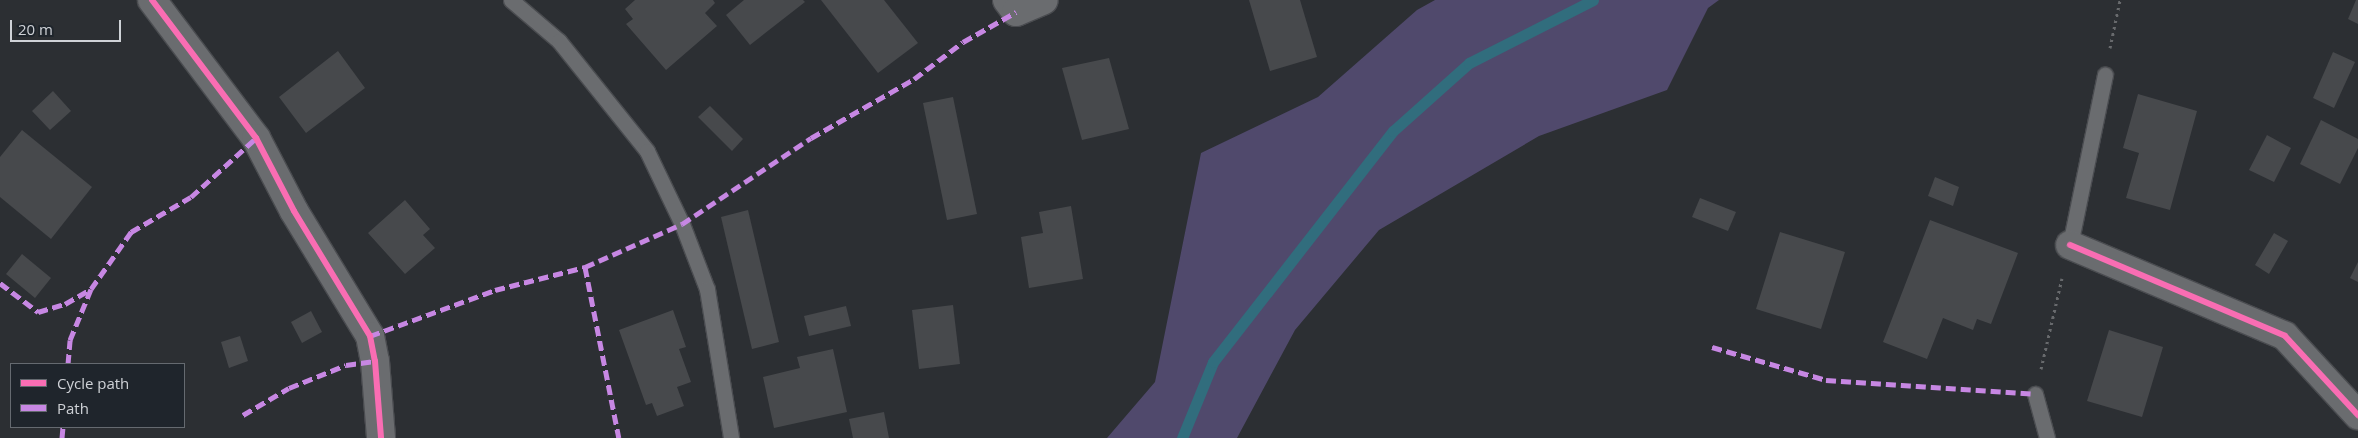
<!DOCTYPE html>
<style>
body{margin:0}
#map{position:relative;width:2358px;height:438px;overflow:hidden;background:#2c2f33;font-family:"Open Sans",sans-serif}
div>[style]{position:absolute}
[style*='--x']{left:calc(var(--x)*1px);top:calc(var(--y)*1px);width:calc(var(--w)*1px);rotate:calc(var(--a)*1deg)}
.green>*{inset:0;background:#50496c}
.stream>*{height:11px;margin:-5.5px;padding:0 5.5px;transform-origin:5.5px;border-radius:5.5px;background:#316d7d}
.building>*{inset:0;background:#47494c}
.path>*{height:3px;margin-top:-1.5px;transform-origin:0;background:repeating-linear-gradient(90deg,#686a6d 0 2.5px,transparent 0 6.5px)}
.roads{filter:drop-shadow(1px 0 #4a4c50) drop-shadow(-1px 0 #4a4c50) drop-shadow(0 1px #4a4c50) drop-shadow(0 -1px #4a4c50)}
.service>*{height:15px;margin:-7.5px;padding:0 7.5px;transform-origin:7.5px;border-radius:7.5px;background:#6a6c6f}
.minor>*{height:28px;margin:-14px;padding:0 14px;transform-origin:14px;border-radius:14px;background:#6a6c6f}
.quiet>*{height:5px;margin-top:-2.5px;transform-origin:0;background:repeating-linear-gradient(90deg,#c787e3 0 10px,transparent 0 15px)}
.cycleway>*{height:6px;margin:-3px;padding:0 3px;transform-origin:3px;border-radius:3px;background:#f96db3}
span{translate:-50% -50%;white-space:nowrap;text-align:center;line-height:1.15;-webkit-text-stroke:5px #1f252c;paint-order:stroke}
.legend{position:absolute;left:10px;top:363px;width:175px;height:65px;box-sizing:border-box;background:#1f252c;border:1px solid #656a70;margin:0;padding:6px 9px;list-style:none;font-size:15px;color:#cfd2d7}
.legend li{display:flex;align-items:center;gap:10px;height:25px}
.legend b{width:25px;border:1px solid #656a70}
.scale{position:absolute;left:10px;top:20px;width:111px;height:22px;box-sizing:border-box;border:2px solid #cfd2d7;border-top:0;padding-left:6px;font-size:15px;line-height:18px;white-space:nowrap;color:#cfd2d7;-webkit-text-stroke:4px #1f252c;paint-order:stroke}
</style>
<div id="map">
<div class="green">
<div style="clip-path:polygon(1435px 0,1719px 0,1708px 8px,1667px 90px,1539px 136px,1379px 230px,1295px 330px,1237px 438px,1107px 438px,1155px 382px,1201px 153px,1318px 97px,1417px 10px)"></div>
</div>
<div class="stream">
<div style="--x:1182;--y:438;--w:82;--a:-67.8"></div>
<div style="--x:1213;--y:362;--w:293;--a:-52.1"></div>
<div style="--x:1393;--y:131;--w:102;--a:-41.8"></div>
<div style="--x:1469;--y:63;--w:139;--a:-26.9"></div>
</div>
<div class="building">
<div style="clip-path:polygon(635px 0,713px 0,715px 3px,705px 13px,717px 26px,666px 70px,626px 24px,633px 19px,625px 9px)"></div>
<div style="clip-path:polygon(744px 0,803px 0,805px 2px,750px 45px,726px 15px)"></div>
<div style="clip-path:polygon(821px 0,884px 0,918px 43px,878px 73px)"></div>
<div style="clip-path:polygon(1249px 0,1300px 0,1317px 57px,1270px 71px)"></div>
<div style="clip-path:polygon(2356px 0,2358px 0,2358px 24px,2348px 19px)"></div>
<div style="clip-path:polygon(338px 51px,365px 88px,306px 133px,279px 97px)"></div>
<div style="clip-path:polygon(2333px 52px,2355px 62px,2334px 108px,2313px 98px)"></div>
<div style="clip-path:polygon(1109px 58px,1129px 129px,1082px 140px,1062px 68px)"></div>
<div style="clip-path:polygon(53px 91px,71px 111px,50px 130px,32px 111px)"></div>
<div style="clip-path:polygon(2138px 94px,2197px 111px,2170px 210px,2126px 198px,2139px 153px,2123px 148px)"></div>
<div style="clip-path:polygon(953px 97px,977px 214px,947px 220px,923px 103px)"></div>
<div style="clip-path:polygon(710px 106px,743px 139px,732px 151px,698px 117px)"></div>
<div style="clip-path:polygon(2321px 120px,2358px 139px,2358px 148px,2340px 184px,2300px 164px)"></div>
<div style="clip-path:polygon(22px 130px,92px 187px,51px 239px,0 197px,0 157px)"></div>
<div style="clip-path:polygon(2267px 135px,2291px 148px,2274px 182px,2249px 170px)"></div>
<div style="clip-path:polygon(1935px 177px,1959px 187px,1953px 206px,1928px 196px)"></div>
<div style="clip-path:polygon(1700px 198px,1736px 212px,1728px 231px,1692px 217px)"></div>
<div style="clip-path:polygon(405px 200px,430px 229px,423px 235px,435px 248px,405px 274px,368px 233px)"></div>
<div style="clip-path:polygon(1071px 206px,1083px 279px,1029px 288px,1021px 237px,1043px 233px,1039px 212px)"></div>
<div style="clip-path:polygon(748px 210px,779px 342px,752px 349px,721px 217px)"></div>
<div style="clip-path:polygon(1930px 220px,2018px 253px,1991px 324px,1977px 319px,1973px 330px,1943px 318px,1927px 359px,1883px 342px)"></div>
<div style="clip-path:polygon(1780px 232px,1845px 252px,1821px 329px,1756px 309px)"></div>
<div style="clip-path:polygon(2274px 233px,2288px 241px,2269px 274px,2255px 265px)"></div>
<div style="clip-path:polygon(22px 254px,51px 278px,35px 298px,6px 274px)"></div>
<div style="clip-path:polygon(2358px 262px,2358px 282px,2350px 278px)"></div>
<div style="clip-path:polygon(953px 305px,960px 364px,919px 369px,912px 310px)"></div>
<div style="clip-path:polygon(846px 306px,851px 326px,809px 336px,804px 316px)"></div>
<div style="clip-path:polygon(673px 310px,686px 347px,679px 349px,691px 382px,677px 387px,684px 406px,657px 416px,652px 403px,646px 405px,619px 330px)"></div>
<div style="clip-path:polygon(311px 311px,322px 332px,302px 343px,291px 322px)"></div>
<div style="clip-path:polygon(2109px 330px,2163px 347px,2142px 417px,2087px 401px)"></div>
<div style="clip-path:polygon(240px 336px,248px 361px,229px 368px,221px 342px)"></div>
<div style="clip-path:polygon(833px 349px,847px 412px,774px 428px,763px 377px,800px 368px,797px 357px)"></div>
<div style="clip-path:polygon(884px 412px,889px 438px,853px 438px,849px 419px)"></div>
</div>
<div class="path">
<div style="--x:2110;--y:48;--w:49;--a:-78.2"></div>
<div style="--x:2041;--y:369;--w:93;--a:-77"></div>
</div>
<div class="roads">
<div class="service">
<div style="--x:511;--y:0;--w:63;--a:40.5"></div>
<div style="--x:559;--y:41;--w:141;--a:51.3"></div>
<div style="--x:647;--y:151;--w:81;--a:64.4"></div>
<div style="--x:682;--y:224;--w:70;--a:69"></div>
<div style="--x:707;--y:289;--w:151;--a:80.8"></div>
<div style="--x:2070;--y:245;--w:174;--a:-78.4"></div>
<div style="--x:2035;--y:394;--w:46;--a:74.7"></div>
</div>
<div class="minor">
<div style="--x:152;--y:0;--w:173;--a:53"></div>
<div style="--x:256;--y:138;--w:82;--a:62.5"></div>
<div style="--x:294;--y:211;--w:146;--a:58.7"></div>
<div style="--x:370;--y:336;--w:25;--a:79"></div>
<div style="--x:375;--y:361;--w:77;--a:85.5"></div>
<div style="--x:1007;--y:0;--w:15;--a:53"></div>
<div style="--x:1016;--y:12;--w:30;--a:-23"></div>
<div style="--x:2070;--y:245;--w:233;--a:22.9"></div>
<div style="--x:2285;--y:336;--w:108;--a:47.3"></div>
</div>
</div>
<div class="quiet">
<div style="--x:585;--y:267;--w:174;--a:78.8"></div>
<div style="--x:0;--y:283;--w:48;--a:37.3"></div>
<div style="--x:38;--y:312;--w:28;--a:-17"></div>
<div style="--x:65;--y:304;--w:30;--a:-30"></div>
<div style="--x:370;--y:336;--w:133;--a:-20.2"></div>
<div style="--x:495;--y:290;--w:93;--a:-14.3"></div>
<div style="--x:585;--y:267;--w:106;--a:-23.9"></div>
<div style="--x:682;--y:224;--w:155;--a:-33.7"></div>
<div style="--x:811;--y:138;--w:119;--a:-29.8"></div>
<div style="--x:914;--y:79;--w:61;--a:-37.1"></div>
<div style="--x:963;--y:42;--w:61;--a:-29.5"></div>
<div style="--x:1712;--y:347;--w:119;--a:16.1"></div>
<div style="--x:1826;--y:380;--w:209;--a:3.8"></div>
<div style="--x:68;--y:364;--w:24;--a:-85"></div>
<div style="--x:70;--y:340;--w:55;--a:-67.6"></div>
<div style="--x:91;--y:289;--w:70;--a:-54.9"></div>
<div style="--x:131;--y:232;--w:69;--a:-30.3"></div>
<div style="--x:191;--y:197;--w:88;--a:-42.2"></div>
<div style="--x:243;--y:415;--w:53;--a:-30.4"></div>
<div style="--x:289;--y:388;--w:61;--a:-22"></div>
<div style="--x:346;--y:365;--w:29;--a:-8"></div>
<div style="--x:62;--y:438;--w:11;--a:-85"></div>
</div>
<div class="cycleway">
<div style="--x:152;--y:0;--w:173;--a:53"></div>
<div style="--x:256;--y:138;--w:82;--a:62.5"></div>
<div style="--x:294;--y:211;--w:146;--a:58.7"></div>
<div style="--x:370;--y:336;--w:25;--a:79"></div>
<div style="--x:375;--y:361;--w:77;--a:85.5"></div>
<div style="--x:2070;--y:245;--w:233;--a:22.9"></div>
<div style="--x:2285;--y:336;--w:108;--a:47.3"></div>
</div>
<ul class="legend">
<li><b style="height:6px;background:#f96db3"></b>Cycle path</li>
<li><b style="height:6px;background:#c787e3"></b>Path</li>
</ul>
<div class="scale">20 m</div>
</div>
